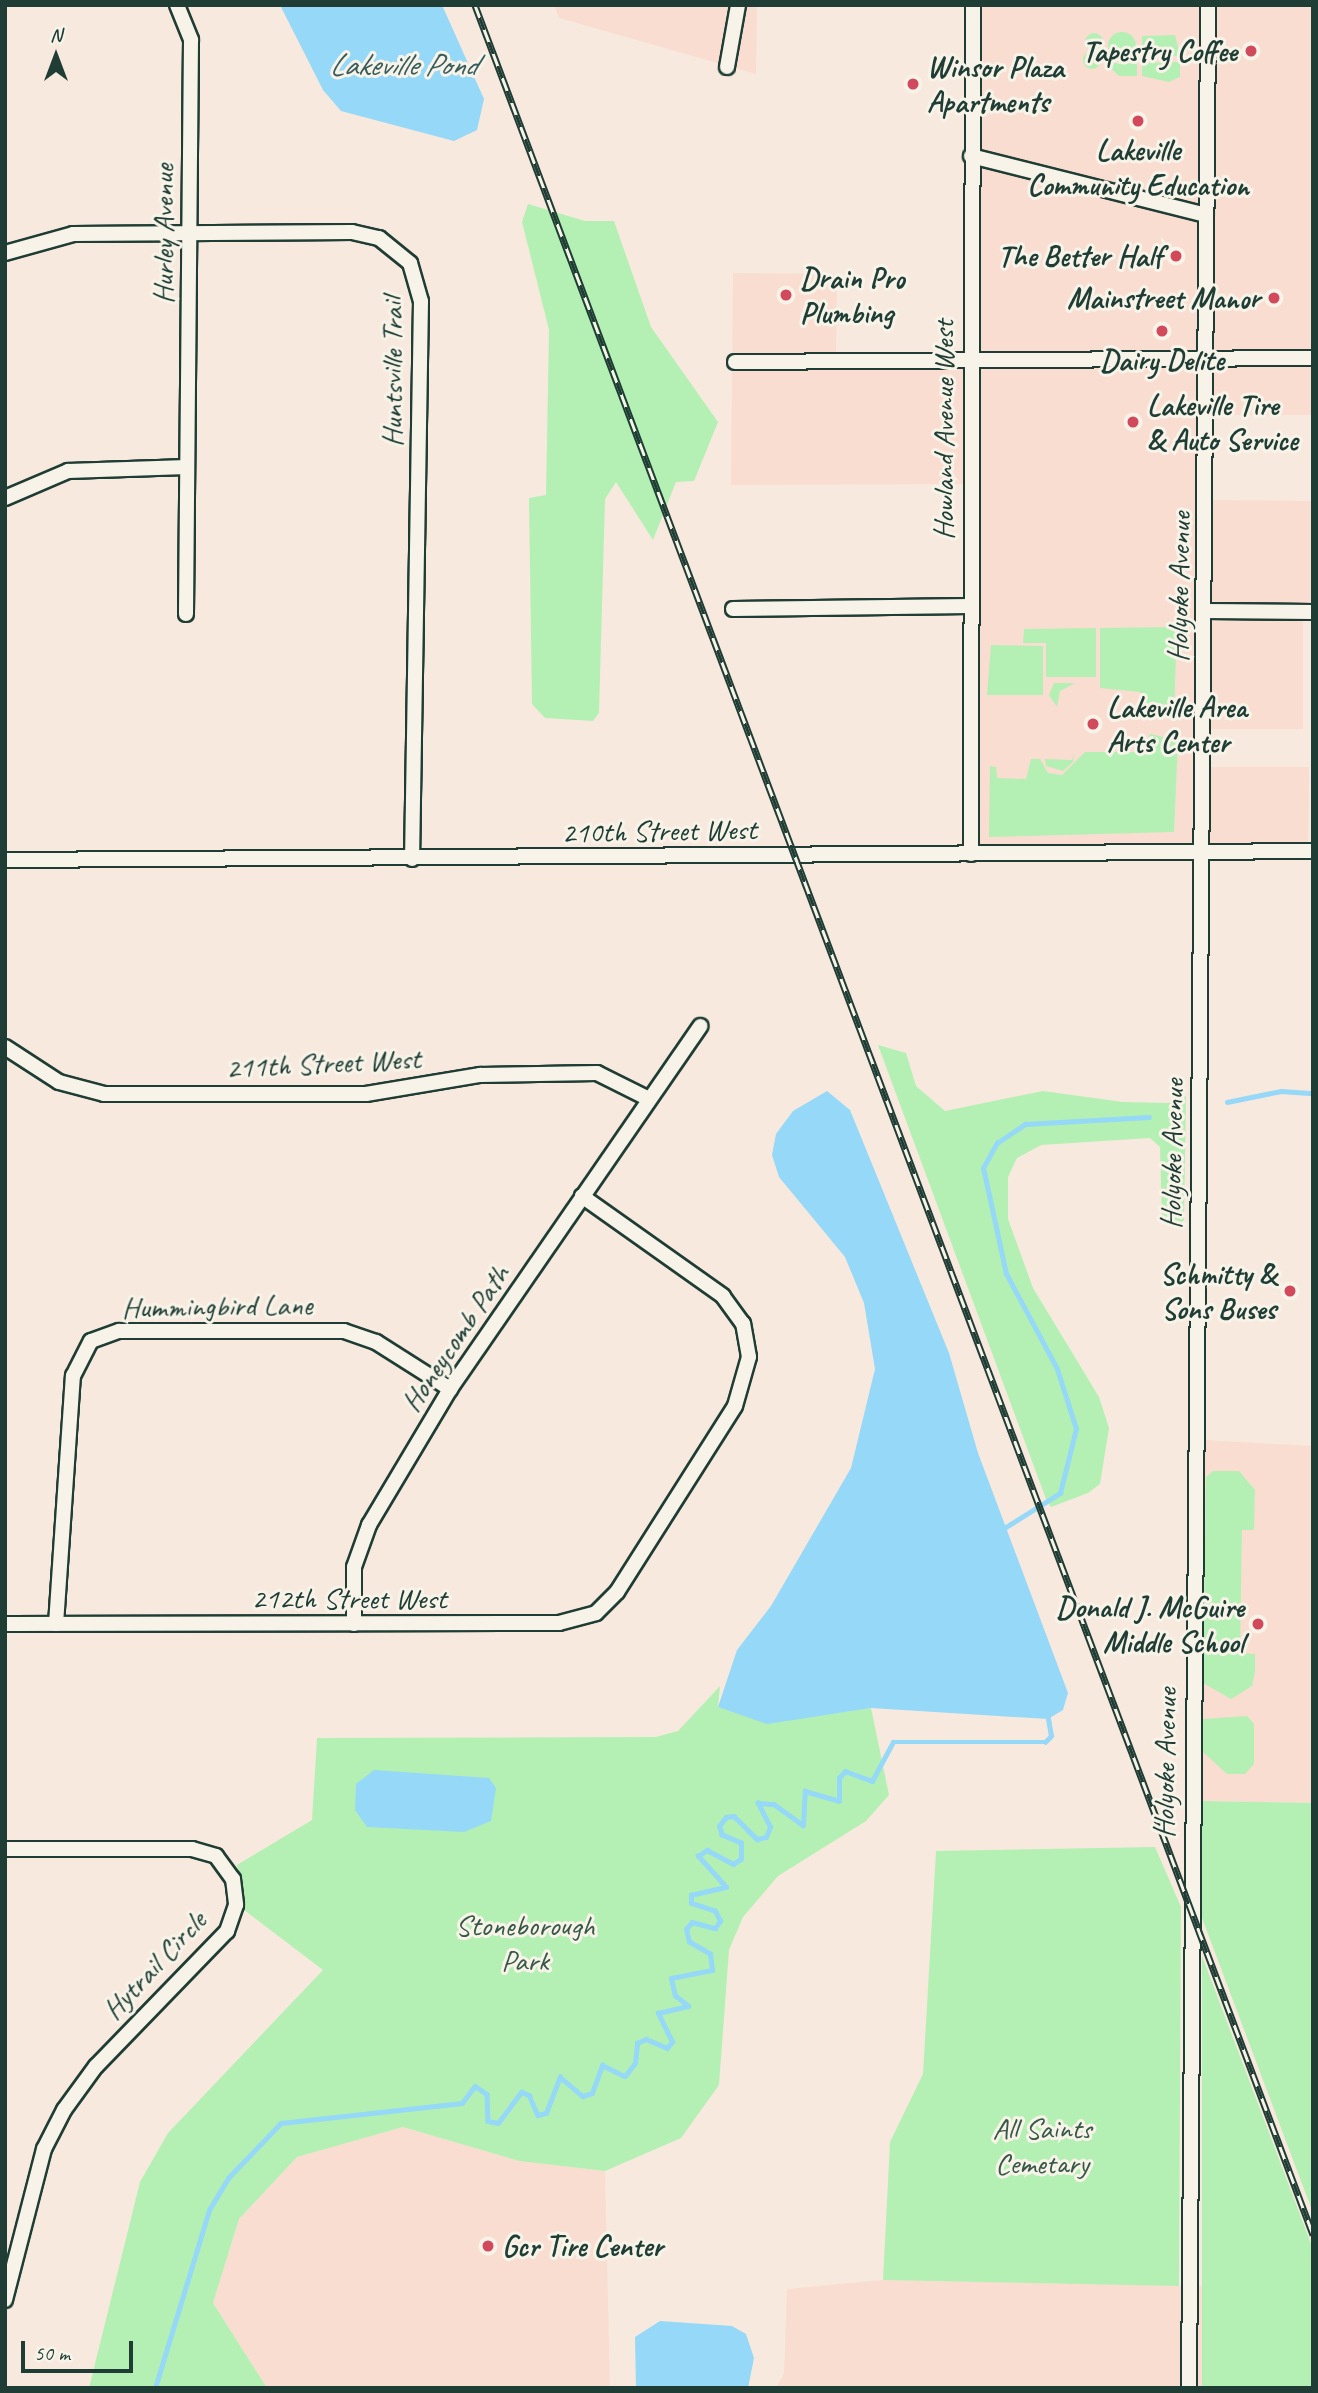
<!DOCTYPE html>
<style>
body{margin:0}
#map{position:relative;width:1318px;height:2393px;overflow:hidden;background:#f8e9de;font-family:Caveat,sans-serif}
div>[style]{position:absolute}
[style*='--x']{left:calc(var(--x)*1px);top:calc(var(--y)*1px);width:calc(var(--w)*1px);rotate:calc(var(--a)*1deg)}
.built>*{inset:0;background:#f9ddd1}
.green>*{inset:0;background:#b4f0b4}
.round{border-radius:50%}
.water>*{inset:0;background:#95d8f7}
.stream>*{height:4.5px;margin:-2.25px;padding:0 2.25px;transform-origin:2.25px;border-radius:2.25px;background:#95d8f7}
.roads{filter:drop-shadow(2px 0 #1f3d34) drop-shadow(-2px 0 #1f3d34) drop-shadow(0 2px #1f3d34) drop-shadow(0 -2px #1f3d34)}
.minor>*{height:14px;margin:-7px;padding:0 7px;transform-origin:7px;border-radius:7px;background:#f7f3e8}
.rail>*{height:7px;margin-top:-3.5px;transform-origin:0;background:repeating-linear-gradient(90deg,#f7f3e8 0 13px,#1f3d34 0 26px);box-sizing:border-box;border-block:2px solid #1f3d34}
.dots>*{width:19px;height:19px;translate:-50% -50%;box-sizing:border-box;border:4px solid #f7f3e8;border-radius:50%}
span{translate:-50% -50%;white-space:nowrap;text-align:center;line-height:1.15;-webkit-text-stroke:6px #f7f3e8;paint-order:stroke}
.poi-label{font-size:30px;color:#1f3d34;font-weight:700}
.right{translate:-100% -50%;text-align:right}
.left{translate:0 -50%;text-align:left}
.street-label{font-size:30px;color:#1f3d34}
.park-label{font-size:30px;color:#355847}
.water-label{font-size:32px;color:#375c5b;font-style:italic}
.frame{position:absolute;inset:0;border:7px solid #1f3d34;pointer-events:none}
.north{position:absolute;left:21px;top:21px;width:70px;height:70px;-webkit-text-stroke:5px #f7f3e8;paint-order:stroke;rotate:0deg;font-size:19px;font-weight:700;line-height:28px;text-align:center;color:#1f3d34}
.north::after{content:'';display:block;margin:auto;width:24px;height:32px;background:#1f3d34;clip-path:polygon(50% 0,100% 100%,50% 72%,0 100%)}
.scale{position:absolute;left:21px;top:2341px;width:112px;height:32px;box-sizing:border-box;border:4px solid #1f3d34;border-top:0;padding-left:9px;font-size:21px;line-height:24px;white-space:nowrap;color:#1f3d34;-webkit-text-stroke:5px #f7f3e8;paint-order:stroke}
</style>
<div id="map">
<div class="built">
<div style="clip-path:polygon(554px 5px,757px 5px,756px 74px,559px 18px)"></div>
<div style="clip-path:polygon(973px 5px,1313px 5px,1312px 415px,1206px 415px,1206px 500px,1312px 501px,1313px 612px,1303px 612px,1303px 729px,1204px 729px,1203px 767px,1309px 767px,1308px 851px,971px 854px,969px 484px,731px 485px,733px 273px,837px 274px,836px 361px,969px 359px)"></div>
<div style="clip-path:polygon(1204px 1440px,1313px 1446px,1313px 1803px,1201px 1801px)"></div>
<div style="clip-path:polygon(403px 2127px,519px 2161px,605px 2171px,610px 2388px,267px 2388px,213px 2303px,239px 2219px,297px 2157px)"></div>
<div style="clip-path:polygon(883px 2280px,1203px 2286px,1202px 2388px,776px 2388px,784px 2374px,787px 2289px)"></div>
</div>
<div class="green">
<div class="round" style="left:1108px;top:32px;width:28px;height:28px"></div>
<div class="round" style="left:1085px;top:33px;width:18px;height:18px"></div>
<div style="clip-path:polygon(1175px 35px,1180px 56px,1142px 56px,1142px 36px)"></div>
<div class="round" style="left:1083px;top:51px;width:18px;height:18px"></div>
<div style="clip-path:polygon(1180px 62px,1180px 77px,1169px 82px,1142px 76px,1142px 63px)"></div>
<div style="clip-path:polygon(1105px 63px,1137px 63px,1137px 76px,1119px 76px)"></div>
<div style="clip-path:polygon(528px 204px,585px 221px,614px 221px,651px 327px,718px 422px,694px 481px,676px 482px,653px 540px,616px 482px,605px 499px,599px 713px,593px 721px,545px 718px,532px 704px,529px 498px,546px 495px,549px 330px,522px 222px)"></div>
<div style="clip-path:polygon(1177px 627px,1174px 712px,1150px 712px,1140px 692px,1100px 688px,1100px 628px)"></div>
<div style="clip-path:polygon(1096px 628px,1096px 677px,1046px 677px,1046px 643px,1023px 643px,1024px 629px)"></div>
<div style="clip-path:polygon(991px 645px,1043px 646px,1043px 695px,987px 695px)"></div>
<div style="clip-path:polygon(1054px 683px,1075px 683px,1060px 691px,1057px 707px,1049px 695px)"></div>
<div style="clip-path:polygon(1150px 734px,1178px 740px,1174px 832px,989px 837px,990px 766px,996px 767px,997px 778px,1026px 779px,1031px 759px,1040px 759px,1048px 773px,1062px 775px,1085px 752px,1140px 752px)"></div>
<div style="clip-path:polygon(1074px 752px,1073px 762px,1063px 771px,1046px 766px,1045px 759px,1072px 760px)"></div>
<div style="clip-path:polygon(878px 1045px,906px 1053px,916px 1086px,945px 1111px,1043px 1091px,1123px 1102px,1168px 1103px,1186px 1096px,1184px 1220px,1175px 1228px,1162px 1219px,1160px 1147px,1150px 1138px,1041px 1145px,1017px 1158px,1008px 1177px,1008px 1219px,1033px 1288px,1099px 1397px,1109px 1428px,1100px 1484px,1088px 1493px,1051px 1507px,1046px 1499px)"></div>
<div style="clip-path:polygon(1213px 1471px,1239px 1471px,1255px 1490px,1254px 1530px,1242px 1530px,1240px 1653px,1255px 1654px,1255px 1672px,1252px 1686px,1231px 1699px,1203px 1683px,1206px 1477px)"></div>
<div style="clip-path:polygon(720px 1686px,718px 1707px,767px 1723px,871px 1708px,889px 1795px,866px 1821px,778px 1876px,743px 1917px,729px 1950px,719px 2085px,681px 2138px,605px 2171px,519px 2161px,403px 2127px,297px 2157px,239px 2219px,213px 2303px,267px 2388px,89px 2388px,140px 2182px,168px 2133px,323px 1970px,243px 1909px,237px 1865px,312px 1820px,317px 1738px,656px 1737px,678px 1731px)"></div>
<div style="clip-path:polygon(1247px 1716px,1254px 1724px,1254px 1764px,1245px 1774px,1227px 1774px,1203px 1752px,1203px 1719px)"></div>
<div style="clip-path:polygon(1201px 1801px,1313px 1803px,1313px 2213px,1202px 1918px)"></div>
<div style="clip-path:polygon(1155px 1847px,1181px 1907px,1179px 2286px,883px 2280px,890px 2142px,923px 2074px,936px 1851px)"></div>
<div style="clip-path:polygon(1202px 1956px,1313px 2249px,1313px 2388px,1202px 2388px)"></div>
</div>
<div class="water">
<div style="clip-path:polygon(280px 5px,442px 5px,484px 99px,477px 130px,454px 141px,341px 111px,323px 90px)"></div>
<div style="clip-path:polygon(827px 1091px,850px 1110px,949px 1353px,978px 1453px,1068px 1693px,1063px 1710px,1048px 1719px,871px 1708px,767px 1724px,718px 1707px,737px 1650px,771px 1606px,851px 1468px,875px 1369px,864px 1303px,845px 1257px,779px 1177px,772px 1155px,776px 1134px,793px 1111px)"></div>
<div style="clip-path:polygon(374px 1770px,489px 1778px,496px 1788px,491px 1821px,464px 1832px,367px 1827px,355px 1810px,356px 1784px)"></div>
<div style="clip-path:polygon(660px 2321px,732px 2326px,746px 2334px,754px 2358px,748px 2388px,636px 2388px,635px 2337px)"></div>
</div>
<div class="stream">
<div style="--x:1227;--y:1102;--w:55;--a:-11.5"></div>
<div style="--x:1281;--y:1091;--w:32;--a:4"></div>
<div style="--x:1006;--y:1527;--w:64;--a:-32.2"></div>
<div style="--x:1060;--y:1493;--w:66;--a:-76"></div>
<div style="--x:1076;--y:1429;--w:63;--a:-107.6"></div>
<div style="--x:1057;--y:1369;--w:108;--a:-118.2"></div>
<div style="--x:1006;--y:1274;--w:108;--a:-102.2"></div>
<div style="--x:983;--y:1168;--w:29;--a:-61"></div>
<div style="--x:997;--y:1143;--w:34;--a:-34"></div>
<div style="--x:1025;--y:1124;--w:124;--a:-3.2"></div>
<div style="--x:155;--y:2388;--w:186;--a:-73.1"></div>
<div style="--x:209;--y:2210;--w:37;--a:-59"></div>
<div style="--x:228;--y:2178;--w:76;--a:-46.1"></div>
<div style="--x:281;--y:2123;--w:182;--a:-6.3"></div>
<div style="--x:462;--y:2103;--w:21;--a:-53"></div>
<div style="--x:475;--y:2086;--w:14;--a:34"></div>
<div style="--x:487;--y:2094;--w:27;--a:88"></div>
<div style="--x:488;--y:2121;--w:10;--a:11"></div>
<div style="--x:498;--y:2123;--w:39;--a:-53"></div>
<div style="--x:521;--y:2092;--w:9;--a:21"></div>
<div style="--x:529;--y:2095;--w:22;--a:66"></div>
<div style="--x:538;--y:2115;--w:8;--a:-14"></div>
<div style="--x:546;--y:2113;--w:39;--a:-69"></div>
<div style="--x:560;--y:2077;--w:30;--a:40"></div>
<div style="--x:583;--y:2096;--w:9;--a:-18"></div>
<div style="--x:592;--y:2093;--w:30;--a:-70"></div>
<div style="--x:602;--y:2065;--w:25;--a:26"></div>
<div style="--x:625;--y:2076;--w:16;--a:-52"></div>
<div style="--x:635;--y:2063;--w:20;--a:-84"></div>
<div style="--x:637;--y:2043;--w:10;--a:-24"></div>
<div style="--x:646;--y:2039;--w:23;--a:23"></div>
<div style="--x:667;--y:2048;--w:8;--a:-50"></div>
<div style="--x:672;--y:2042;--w:32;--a:-116"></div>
<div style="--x:658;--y:2013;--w:31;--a:-13"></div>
<div style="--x:688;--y:2006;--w:16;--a:-142"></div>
<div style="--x:675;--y:1996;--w:18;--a:-103"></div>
<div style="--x:671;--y:1978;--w:42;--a:-11"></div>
<div style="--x:712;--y:1970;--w:16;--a:-97"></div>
<div style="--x:710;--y:1954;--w:24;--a:-150"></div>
<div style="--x:689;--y:1942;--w:13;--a:-103"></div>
<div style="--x:686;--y:1929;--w:9;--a:-49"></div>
<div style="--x:692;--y:1922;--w:24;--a:15"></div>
<div style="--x:715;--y:1928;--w:9;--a:-54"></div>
<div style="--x:720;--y:1921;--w:11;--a:-117"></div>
<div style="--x:715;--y:1911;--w:25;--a:-162"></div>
<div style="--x:691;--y:1903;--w:8;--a:-90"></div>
<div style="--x:691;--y:1895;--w:36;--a:-13"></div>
<div style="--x:726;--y:1887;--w:42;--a:-132.1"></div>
<div style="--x:698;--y:1856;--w:11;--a:-34"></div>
<div style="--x:707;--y:1850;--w:30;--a:28"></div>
<div style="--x:733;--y:1864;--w:9;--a:-32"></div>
<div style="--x:741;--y:1859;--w:16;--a:-90"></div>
<div style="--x:741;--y:1843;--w:21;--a:-157"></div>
<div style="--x:722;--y:1835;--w:9;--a:-108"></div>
<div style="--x:719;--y:1826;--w:11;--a:-52"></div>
<div style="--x:726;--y:1817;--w:8;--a:-7"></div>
<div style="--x:734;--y:1816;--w:33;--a:45"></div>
<div style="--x:757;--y:1839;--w:9;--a:-13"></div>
<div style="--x:766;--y:1837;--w:11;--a:-68"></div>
<div style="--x:770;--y:1827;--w:27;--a:-117"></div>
<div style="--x:758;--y:1803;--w:16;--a:4"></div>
<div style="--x:774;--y:1804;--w:36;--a:36"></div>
<div style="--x:803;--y:1825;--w:34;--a:-87"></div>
<div style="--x:805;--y:1791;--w:35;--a:16"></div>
<div style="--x:839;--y:1801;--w:23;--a:-90"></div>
<div style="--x:839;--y:1778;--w:9;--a:-49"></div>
<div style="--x:845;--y:1771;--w:29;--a:20"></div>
<div style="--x:872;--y:1781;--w:44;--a:-61.7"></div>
<div style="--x:893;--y:1742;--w:152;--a:0"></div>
<div style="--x:1045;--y:1742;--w:8;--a:-45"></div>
<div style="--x:1051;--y:1736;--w:22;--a:-100"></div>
</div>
<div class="roads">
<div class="minor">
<div style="--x:177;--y:5;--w:38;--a:68"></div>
<div style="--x:191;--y:40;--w:574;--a:90.5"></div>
<div style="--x:727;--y:67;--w:63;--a:-79.9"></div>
<div style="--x:971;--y:156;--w:242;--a:14.1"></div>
<div style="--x:5;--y:253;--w:71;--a:-15.6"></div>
<div style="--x:73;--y:234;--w:279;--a:-0.4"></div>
<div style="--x:352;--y:232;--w:28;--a:13"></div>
<div style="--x:379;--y:238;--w:40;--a:39"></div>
<div style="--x:410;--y:263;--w:40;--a:74"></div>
<div style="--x:421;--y:301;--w:558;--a:90.92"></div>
<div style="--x:735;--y:362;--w:578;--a:-0.4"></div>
<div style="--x:5;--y:498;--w:69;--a:-23.2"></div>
<div style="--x:68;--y:471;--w:119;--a:-1.9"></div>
<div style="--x:733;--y:609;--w:237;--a:-0.7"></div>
<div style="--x:1205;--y:611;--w:108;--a:0.5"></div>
<div style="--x:971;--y:854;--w:849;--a:-89.87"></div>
<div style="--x:5;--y:860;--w:1308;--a:-0.39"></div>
<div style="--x:5;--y:1047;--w:64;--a:32.9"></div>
<div style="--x:59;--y:1082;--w:47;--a:14.9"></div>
<div style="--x:104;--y:1094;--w:262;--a:0"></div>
<div style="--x:366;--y:1094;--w:116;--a:-9.5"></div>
<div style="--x:480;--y:1075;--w:117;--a:-1"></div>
<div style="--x:597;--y:1073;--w:56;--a:26.6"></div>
<div style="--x:5;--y:1624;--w:554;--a:-0.1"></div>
<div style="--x:559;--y:1623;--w:38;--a:-15"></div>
<div style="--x:596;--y:1613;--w:30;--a:-45"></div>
<div style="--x:617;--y:1592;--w:220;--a:-57.6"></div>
<div style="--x:735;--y:1406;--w:51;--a:-74.1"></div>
<div style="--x:749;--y:1357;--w:34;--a:-100"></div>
<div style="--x:743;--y:1324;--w:34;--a:-126"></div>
<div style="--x:723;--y:1296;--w:173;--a:-144.7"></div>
<div style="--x:56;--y:1624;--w:249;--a:-86.1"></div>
<div style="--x:73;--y:1376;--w:39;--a:-63"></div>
<div style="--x:91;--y:1341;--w:30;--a:-20"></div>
<div style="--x:119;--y:1331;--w:225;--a:0"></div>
<div style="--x:344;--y:1331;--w:34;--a:19"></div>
<div style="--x:376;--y:1342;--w:88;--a:32.4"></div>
<div style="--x:354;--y:1624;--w:57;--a:-90"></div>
<div style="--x:354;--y:1567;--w:45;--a:-70.3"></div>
<div style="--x:369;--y:1525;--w:158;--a:-59.2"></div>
<div style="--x:450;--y:1389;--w:441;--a:-55.4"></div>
<div style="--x:5;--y:1849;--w:187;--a:0"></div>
<div style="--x:192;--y:1849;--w:25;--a:16"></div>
<div style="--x:216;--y:1856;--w:29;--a:54"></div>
<div style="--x:233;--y:1879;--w:26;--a:83"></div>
<div style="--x:236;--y:1905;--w:28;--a:109"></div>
<div style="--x:227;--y:1931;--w:188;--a:134.1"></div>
<div style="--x:96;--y:2066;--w:54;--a:126"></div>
<div style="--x:64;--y:2110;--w:44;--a:117.1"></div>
<div style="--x:44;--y:2149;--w:156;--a:104.5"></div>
<div style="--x:1189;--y:2388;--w:2383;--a:-89.54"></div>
</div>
</div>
<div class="rail">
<div style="--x:475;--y:5;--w:2382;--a:69.4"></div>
</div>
<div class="dots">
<div style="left:1251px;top:51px;background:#d1495b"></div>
<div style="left:913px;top:84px;background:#d1495b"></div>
<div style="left:1138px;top:121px;background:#d1495b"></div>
<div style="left:1176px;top:256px;background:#d1495b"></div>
<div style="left:786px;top:295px;background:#d1495b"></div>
<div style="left:1274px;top:298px;background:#d1495b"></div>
<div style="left:1162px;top:331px;background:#d1495b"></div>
<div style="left:1133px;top:422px;background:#d1495b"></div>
<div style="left:1093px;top:724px;background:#d1495b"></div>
<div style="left:1290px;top:1291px;background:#d1495b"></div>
<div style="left:1258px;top:1624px;background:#d1495b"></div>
<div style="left:488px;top:2246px;background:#d1495b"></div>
</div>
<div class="poi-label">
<span class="right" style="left:1237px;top:51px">Tapestry Coffee</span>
<span class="left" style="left:927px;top:84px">Winsor Plaza<br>Apartments</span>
<span style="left:1138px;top:167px">Lakeville<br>Community Education</span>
<span class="right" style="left:1162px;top:256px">The Better Half</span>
<span class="left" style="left:800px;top:295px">Drain Pro<br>Plumbing</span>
<span class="right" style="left:1260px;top:298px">Mainstreet Manor</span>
<span style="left:1162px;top:360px">Dairy Delite</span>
<span class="left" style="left:1147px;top:422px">Lakeville Tire<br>&amp; Auto Service</span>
<span class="left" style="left:1107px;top:724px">Lakeville Area<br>Arts Center</span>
<span class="right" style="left:1276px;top:1291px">Schmitty &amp;<br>Sons Buses</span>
<span class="right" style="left:1244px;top:1624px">Donald J. McGuire<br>Middle School</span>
<span class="left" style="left:502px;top:2246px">Gcr Tire Center</span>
</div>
<div class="street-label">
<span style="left:163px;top:234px;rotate:-90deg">Hurley Avenue</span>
<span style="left:392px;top:372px;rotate:-90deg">Huntsville Trail</span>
<span style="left:943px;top:430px;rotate:-90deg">Howland Avenue West</span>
<span style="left:1179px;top:587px;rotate:-89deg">Holyoke Avenue</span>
<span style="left:659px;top:831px;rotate:-1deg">210th Street West</span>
<span style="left:323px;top:1063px;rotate:-3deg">211th Street West</span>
<span style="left:1172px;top:1154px;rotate:-89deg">Holyoke Avenue</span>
<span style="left:217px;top:1306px;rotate:-1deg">Hummingbird Lane</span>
<span style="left:455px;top:1338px;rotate:-56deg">Honeycomb Path</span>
<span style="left:349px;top:1598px">212th Street West</span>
<span style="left:1165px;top:1763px;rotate:-89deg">Holyoke Avenue</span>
<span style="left:154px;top:1965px;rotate:-47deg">Hytrail Circle</span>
</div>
<div class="park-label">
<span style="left:525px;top:1942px">Stoneborough<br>Park</span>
<span style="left:1042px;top:2145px">All Saints<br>Cemetary</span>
</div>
<div class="water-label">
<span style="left:403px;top:65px">Lakeville Pond</span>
</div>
<div class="frame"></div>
<div class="north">N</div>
<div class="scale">50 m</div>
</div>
